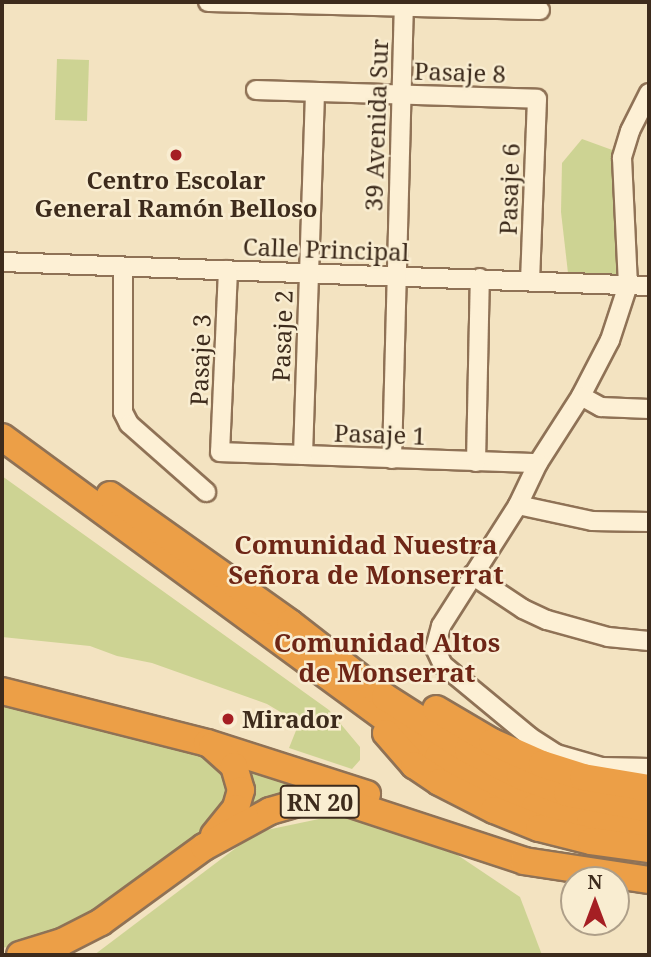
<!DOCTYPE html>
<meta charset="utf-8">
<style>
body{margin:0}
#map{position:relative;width:651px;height:957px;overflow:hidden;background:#f3e3c1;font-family:"Noto Serif",serif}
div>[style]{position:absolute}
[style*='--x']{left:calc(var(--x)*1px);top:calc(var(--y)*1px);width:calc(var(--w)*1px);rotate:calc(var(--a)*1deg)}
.green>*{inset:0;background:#cdd393}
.roads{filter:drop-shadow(2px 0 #8f7256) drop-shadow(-2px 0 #8f7256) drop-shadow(0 2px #8f7256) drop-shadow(0 -2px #8f7256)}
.minor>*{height:18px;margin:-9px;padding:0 9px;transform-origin:9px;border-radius:9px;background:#fdf0d5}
.highway>*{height:26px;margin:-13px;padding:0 13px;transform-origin:13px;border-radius:13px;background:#ec9f47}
.dots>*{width:19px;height:19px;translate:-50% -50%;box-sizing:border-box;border:4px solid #f9edd1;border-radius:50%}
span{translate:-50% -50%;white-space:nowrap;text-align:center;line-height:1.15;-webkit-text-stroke:5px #f9edd1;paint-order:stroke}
.shield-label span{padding:2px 5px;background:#f9edd1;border:2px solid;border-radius:5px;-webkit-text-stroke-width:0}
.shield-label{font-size:23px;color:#3d2b1c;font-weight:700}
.street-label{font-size:24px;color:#3d2b1c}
.poi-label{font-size:24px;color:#3d2b1c;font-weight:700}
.left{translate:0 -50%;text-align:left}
.neighbourhood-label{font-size:26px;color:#6e2616;font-weight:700}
.frame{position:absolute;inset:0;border:4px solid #3d2b1c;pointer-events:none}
.north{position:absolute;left:560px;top:866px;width:70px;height:70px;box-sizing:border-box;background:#f9edd1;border:2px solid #ae9f89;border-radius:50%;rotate:0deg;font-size:19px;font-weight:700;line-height:28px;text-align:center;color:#3d2b1c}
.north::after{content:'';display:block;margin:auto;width:24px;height:32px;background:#a51f23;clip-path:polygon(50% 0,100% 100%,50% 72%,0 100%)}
</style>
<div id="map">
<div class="green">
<div style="clip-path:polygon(57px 59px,89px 60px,87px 121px,55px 120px)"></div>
<div style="clip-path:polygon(582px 139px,615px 151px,618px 276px,568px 273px,561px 212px,562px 163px)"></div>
<div style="clip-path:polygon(2px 476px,329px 710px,360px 747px,360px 760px,352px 769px,289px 748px,299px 723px,267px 704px,152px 663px,117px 656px,90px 646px,2px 637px)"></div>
<div style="clip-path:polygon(2px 700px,201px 753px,217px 764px,228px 780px,228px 795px,200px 837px,153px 873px,74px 922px,37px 941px,2px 948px)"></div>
<div style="clip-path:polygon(244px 763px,334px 791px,243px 815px)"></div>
<div style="clip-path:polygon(338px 815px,450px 850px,520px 897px,542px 955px,94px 955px,257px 832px)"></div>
</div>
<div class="roads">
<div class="minor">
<div style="--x:208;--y:2;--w:332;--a:1.4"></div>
<div style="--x:256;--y:90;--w:281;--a:1.8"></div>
<div style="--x:537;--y:99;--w:181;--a:92.2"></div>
<div style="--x:649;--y:93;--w:42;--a:116.6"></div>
<div style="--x:630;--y:131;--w:28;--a:107"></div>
<div style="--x:622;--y:158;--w:127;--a:87.3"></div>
<div style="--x:628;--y:285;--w:58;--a:108.1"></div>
<div style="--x:610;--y:340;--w:63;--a:117.4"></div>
<div style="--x:581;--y:396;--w:80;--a:122.7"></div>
<div style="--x:538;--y:463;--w:47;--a:115.5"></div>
<div style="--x:518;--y:505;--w:143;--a:122.5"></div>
<div style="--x:441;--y:626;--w:23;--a:105"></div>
<div style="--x:435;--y:648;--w:19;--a:65"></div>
<div style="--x:443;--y:665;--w:113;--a:39.6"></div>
<div style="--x:530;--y:737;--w:31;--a:33"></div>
<div style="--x:556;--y:754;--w:48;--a:15.8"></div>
<div style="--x:602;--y:767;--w:47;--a:1.2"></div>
<div style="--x:2;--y:262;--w:647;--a:2.12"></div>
<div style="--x:123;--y:267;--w:145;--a:90"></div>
<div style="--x:123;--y:412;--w:13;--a:63"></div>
<div style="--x:129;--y:424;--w:103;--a:41.4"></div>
<div style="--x:228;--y:270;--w:182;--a:92.5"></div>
<div style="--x:220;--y:452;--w:318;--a:2"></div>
<div style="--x:581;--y:396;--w:23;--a:29"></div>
<div style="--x:601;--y:407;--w:48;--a:2.4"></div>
<div style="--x:303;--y:455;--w:363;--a:-88.1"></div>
<div style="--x:392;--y:459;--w:457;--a:-88.5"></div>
<div style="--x:476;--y:462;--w:184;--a:-88.8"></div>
<div style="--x:518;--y:505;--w:76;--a:12.2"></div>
<div style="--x:592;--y:521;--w:57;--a:1"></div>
<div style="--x:472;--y:575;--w:61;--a:33.7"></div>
<div style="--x:523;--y:609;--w:26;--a:25"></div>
<div style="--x:547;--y:620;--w:63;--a:15.6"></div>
<div style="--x:608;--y:637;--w:41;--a:5.6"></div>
</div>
<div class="highway">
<div style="--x:2;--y:437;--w:541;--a:36.28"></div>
<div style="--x:438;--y:757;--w:109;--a:27.3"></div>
<div style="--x:535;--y:807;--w:57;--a:15.3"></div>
<div style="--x:590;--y:822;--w:60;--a:7.7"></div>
<div style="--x:110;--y:495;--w:221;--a:35.4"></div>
<div style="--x:290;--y:623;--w:120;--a:37.9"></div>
<div style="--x:385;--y:697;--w:98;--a:32.6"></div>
<div style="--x:468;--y:750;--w:58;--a:26.6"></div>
<div style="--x:520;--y:776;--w:50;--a:19.9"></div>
<div style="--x:567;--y:793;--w:84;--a:11"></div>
<div style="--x:2;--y:691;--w:211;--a:14.2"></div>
<div style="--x:207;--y:743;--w:168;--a:17.7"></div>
<div style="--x:436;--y:709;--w:65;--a:30.5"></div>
<div style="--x:492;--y:742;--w:55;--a:23.7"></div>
<div style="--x:542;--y:764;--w:43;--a:17.6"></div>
<div style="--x:583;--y:777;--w:67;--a:9.5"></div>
<div style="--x:386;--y:733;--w:43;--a:48.8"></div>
<div style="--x:414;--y:765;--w:30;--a:34"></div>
<div style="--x:439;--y:782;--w:62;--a:27"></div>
<div style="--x:494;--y:810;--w:48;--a:21.8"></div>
<div style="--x:539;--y:828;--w:54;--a:14"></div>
<div style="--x:591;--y:841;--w:59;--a:7.9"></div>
<div style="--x:212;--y:746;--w:30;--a:42"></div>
<div style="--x:234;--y:766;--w:25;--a:74"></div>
<div style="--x:241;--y:790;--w:19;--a:106"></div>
<div style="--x:236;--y:808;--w:35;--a:129"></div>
<div style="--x:20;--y:955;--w:44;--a:-17.2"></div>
<div style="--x:62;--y:942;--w:44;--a:-27.1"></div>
<div style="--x:101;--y:922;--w:127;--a:-36.1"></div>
<div style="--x:204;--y:847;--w:75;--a:-28.6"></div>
<div style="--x:270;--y:811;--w:29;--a:-16"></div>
<div style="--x:298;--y:803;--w:47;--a:-1.2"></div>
<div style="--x:345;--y:802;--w:188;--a:18.2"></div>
<div style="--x:524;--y:861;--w:126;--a:8.6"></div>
</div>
</div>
<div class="dots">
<div style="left:176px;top:155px;background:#a51f23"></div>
<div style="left:228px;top:719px;background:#a51f23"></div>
</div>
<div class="shield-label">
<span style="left:320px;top:802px">RN 20</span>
</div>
<div class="street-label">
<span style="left:460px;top:72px;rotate:2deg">Pasaje 8</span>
<span style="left:376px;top:125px;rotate:-88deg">39 Avenida Sur</span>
<span style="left:509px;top:189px;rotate:-88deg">Pasaje 6</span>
<span style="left:326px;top:249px;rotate:2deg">Calle Principal</span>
<span style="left:282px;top:336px;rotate:-88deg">Pasaje 2</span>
<span style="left:200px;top:360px;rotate:-88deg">Pasaje 3</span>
<span style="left:380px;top:434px;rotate:2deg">Pasaje 1</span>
</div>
<div class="poi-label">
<span style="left:176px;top:194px">Centro Escolar<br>General Ramón Belloso</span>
<span class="left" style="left:242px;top:719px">Mirador</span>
</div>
<div class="neighbourhood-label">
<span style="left:366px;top:560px">Comunidad Nuestra<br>Señora de Monserrat</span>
<span style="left:387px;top:658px">Comunidad Altos<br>de Monserrat</span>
</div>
<div class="frame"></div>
<div class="north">N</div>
</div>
